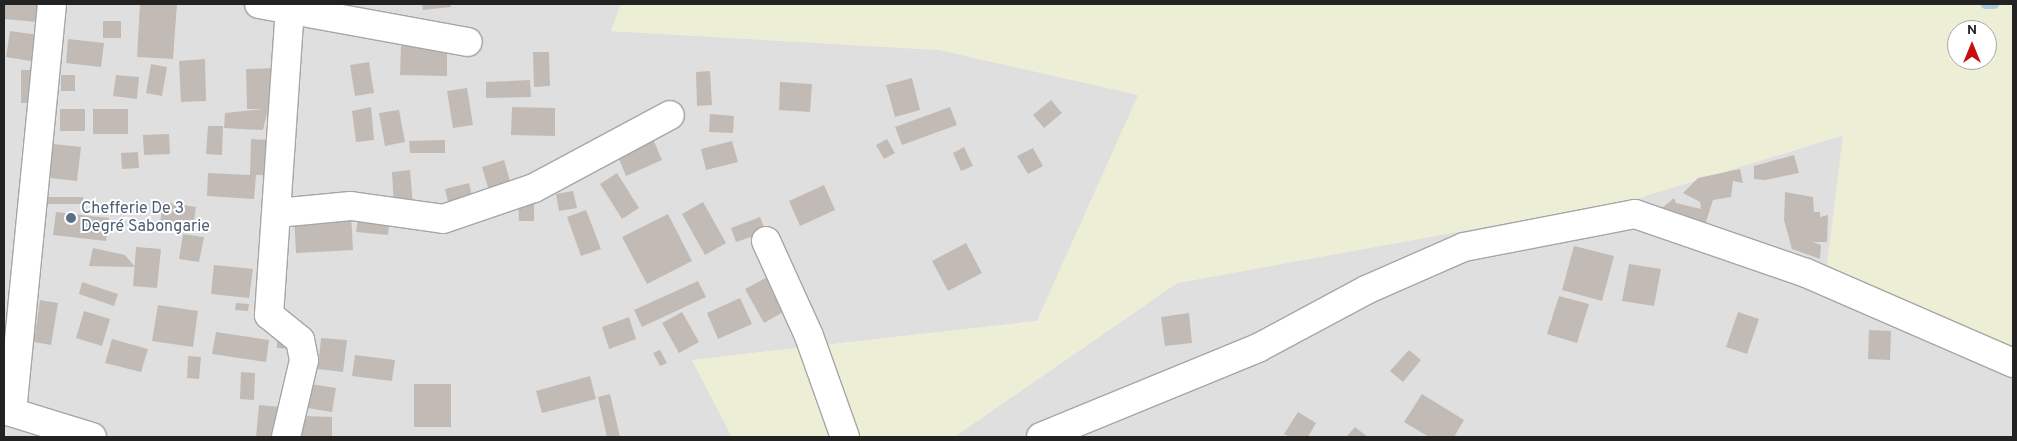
<!DOCTYPE html>
<meta charset="utf-8">
<style>
body{margin:0}
#map{position:relative;width:2017px;height:441px;overflow:hidden;background:#f1efe9;font-family:Overpass,sans-serif}
div>[style]{position:absolute}
[style*='--x']{left:calc(var(--x)*1px);top:calc(var(--y)*1px);width:calc(var(--w)*1px);rotate:calc(var(--a)*1deg)}
.residential>*{inset:0;background:#e0dfdf}
.farmland>*{inset:0;background:#eceed6}
.stream>*{height:9px;margin:-4.5px;padding:0 4.5px;transform-origin:4.5px;border-radius:4.5px;background:#acd1dc}
.building>*{inset:0;background:#c2bbb5}
.roads{filter:drop-shadow(1px 0 #a6a6a6) drop-shadow(-1px 0 #a6a6a6) drop-shadow(0 1px #a6a6a6) drop-shadow(0 -1px #a6a6a6)}
.street>*{height:28px;margin:-14px;padding:0 14px;transform-origin:14px;border-radius:14px;background:#fff}
.dots>*{width:14px;height:14px;translate:-50% -50%;box-sizing:border-box;border:2px solid #fff;border-radius:50%}
span{translate:-50% -50%;white-space:nowrap;text-align:center;line-height:1.15;-webkit-text-stroke:4px #fff;paint-order:stroke}
.service-label{font-size:16px;color:#4e5e75}
.left{translate:0 -50%;text-align:left}
.frame{position:absolute;inset:0;border:5px solid #222;pointer-events:none}
.north{position:absolute;left:1947px;top:20px;width:50px;height:50px;box-sizing:border-box;background:#fff;border:1px solid #a7a7a7;border-radius:50%;rotate:0deg;font-size:14px;font-weight:700;line-height:20px;text-align:center;color:#222}
.north::after{content:'';display:block;margin:auto;width:18px;height:22px;background:#c80d0c;clip-path:polygon(50% 0,100% 100%,50% 72%,0 100%)}
</style>
<div id="map">
<div class="residential">
<div style="clip-path:polygon(4px 4px,621px 4px,611px 31px,940px 50px,1139px 95px,1037px 321px,692px 360px,732px 437px,4px 437px)"></div>
<div style="clip-path:polygon(1844px 135px,2013px 354px,2013px 437px,954px 437px,1177px 283px,1632px 200px)"></div>
</div>
<div class="farmland">
<div style="clip-path:polygon(evenodd,621px 4px,2013px 4px,2013px 354px,1827px 265px,1843px 135px,1632px 200px,1177px 283px,954px 437px,732px 437px,692px 360px,1037px 321px,1138px 95px,940px 50px,611px 31px,621px 4px,1957px 30px,1987px 30px,1987px 60px,1957px 60px,1957px 30px)"></div>
</div>
<div class="stream">
<div style="--x:1985;--y:4;--w:9;--a:0"></div>
</div>
<div class="building">
<div style="clip-path:polygon(4px 4px,39px 4px,38px 22px,4px 19px)"></div>
<div style="clip-path:polygon(140px 4px,177px 4px,173px 59px,137px 57px)"></div>
<div style="clip-path:polygon(422px 4px,450px 4px,451px 7px,423px 10px)"></div>
<div style="clip-path:polygon(103px 21px,121px 21px,121px 38px,103px 38px)"></div>
<div style="clip-path:polygon(10px 31px,39px 35px,36px 62px,6px 57px)"></div>
<div style="clip-path:polygon(68px 39px,104px 43px,101px 67px,66px 63px)"></div>
<div style="clip-path:polygon(401px 46px,447px 47px,447px 76px,400px 75px)"></div>
<div style="clip-path:polygon(533px 52px,549px 52px,550px 86px,534px 87px)"></div>
<div style="clip-path:polygon(205px 59px,206px 101px,181px 102px,179px 61px)"></div>
<div style="clip-path:polygon(369px 62px,374px 93px,355px 96px,350px 65px)"></div>
<div style="clip-path:polygon(151px 64px,167px 67px,162px 96px,146px 93px)"></div>
<div style="clip-path:polygon(278px 68px,278px 108px,268px 109px,263px 130px,224px 128px,225px 113px,263px 109px,247px 109px,246px 69px)"></div>
<div style="clip-path:polygon(21px 70px,35px 70px,35px 103px,21px 103px)"></div>
<div style="clip-path:polygon(710px 71px,712px 105px,697px 106px,696px 72px)"></div>
<div style="clip-path:polygon(61px 75px,75px 75px,75px 91px,61px 91px)"></div>
<div style="clip-path:polygon(116px 75px,139px 77px,137px 99px,113px 96px)"></div>
<div style="clip-path:polygon(912px 78px,920px 110px,895px 117px,886px 85px)"></div>
<div style="clip-path:polygon(530px 80px,531px 97px,486px 98px,486px 82px)"></div>
<div style="clip-path:polygon(780px 82px,812px 84px,810px 112px,779px 110px)"></div>
<div style="clip-path:polygon(467px 88px,473px 125px,453px 128px,447px 91px)"></div>
<div style="clip-path:polygon(1051px 100px,1062px 113px,1044px 128px,1033px 115px)"></div>
<div style="clip-path:polygon(371px 107px,374px 140px,356px 142px,352px 111px)"></div>
<div style="clip-path:polygon(512px 107px,555px 108px,555px 136px,511px 135px)"></div>
<div style="clip-path:polygon(950px 107px,957px 125px,902px 145px,895px 127px)"></div>
<div style="clip-path:polygon(60px 109px,85px 109px,85px 131px,60px 131px)"></div>
<div style="clip-path:polygon(93px 109px,128px 109px,128px 134px,93px 134px)"></div>
<div style="clip-path:polygon(399px 110px,405px 142px,385px 146px,379px 113px)"></div>
<div style="clip-path:polygon(710px 114px,734px 116px,733px 133px,709px 132px)"></div>
<div style="clip-path:polygon(208px 126px,223px 126px,222px 155px,206px 154px)"></div>
<div style="clip-path:polygon(169px 134px,170px 154px,144px 155px,143px 135px)"></div>
<div style="clip-path:polygon(251px 139px,273px 140px,272px 175px,256px 175px,254px 199px,207px 196px,208px 173px,250px 175px)"></div>
<div style="clip-path:polygon(653px 139px,662px 160px,626px 176px,617px 154px)"></div>
<div style="clip-path:polygon(887px 139px,895px 153px,884px 159px,876px 145px)"></div>
<div style="clip-path:polygon(445px 140px,445px 153px,410px 153px,409px 141px)"></div>
<div style="clip-path:polygon(732px 141px,738px 162px,706px 170px,701px 149px)"></div>
<div style="clip-path:polygon(53px 144px,81px 147px,77px 181px,50px 178px)"></div>
<div style="clip-path:polygon(964px 147px,973px 166px,961px 171px,953px 153px)"></div>
<div style="clip-path:polygon(1033px 148px,1043px 166px,1028px 174px,1017px 156px)"></div>
<div style="clip-path:polygon(138px 152px,139px 168px,122px 169px,121px 153px)"></div>
<div style="clip-path:polygon(1794px 155px,1799px 173px,1765px 180px,1754px 179px,1754px 166px)"></div>
<div style="clip-path:polygon(504px 160px,513px 192px,491px 198px,482px 167px)"></div>
<div style="clip-path:polygon(1740px 169px,1743px 183px,1733px 181px,1731px 197px,1713px 200px,1703px 231px,1664px 215px,1662px 208px,1674px 198px,1676px 203px,1701px 209px,1700px 202px,1683px 193px,1698px 178px)"></div>
<div style="clip-path:polygon(410px 170px,413px 206px,394px 208px,392px 172px)"></div>
<div style="clip-path:polygon(617px 173px,639px 208px,622px 219px,600px 184px)"></div>
<div style="clip-path:polygon(469px 183px,474px 204px,450px 210px,445px 189px)"></div>
<div style="clip-path:polygon(824px 185px,835px 210px,800px 226px,789px 201px)"></div>
<div style="clip-path:polygon(573px 191px,577px 208px,559px 211px,556px 194px)"></div>
<div style="clip-path:polygon(1785px 192px,1813px 197px,1814px 212px,1820px 212px,1820px 217px,1828px 215px,1827px 242px,1813px 242px,1821px 245px,1820px 259px,1792px 249px,1784px 220px)"></div>
<div style="clip-path:polygon(47px 197px,83px 197px,83px 204px,47px 204px)"></div>
<div style="clip-path:polygon(163px 202px,196px 207px,193px 228px,160px 223px)"></div>
<div style="clip-path:polygon(518px 202px,534px 202px,534px 221px,519px 221px)"></div>
<div style="clip-path:polygon(703px 202px,726px 243px,705px 255px,682px 214px)"></div>
<div style="clip-path:polygon(359px 210px,390px 213px,388px 235px,356px 232px)"></div>
<div style="clip-path:polygon(586px 210px,601px 249px,581px 256px,567px 217px)"></div>
<div style="clip-path:polygon(56px 212px,109px 218px,106px 241px,53px 235px)"></div>
<div style="clip-path:polygon(351px 214px,353px 250px,296px 253px,294px 216px)"></div>
<div style="clip-path:polygon(668px 214px,692px 261px,647px 284px,622px 237px)"></div>
<div style="clip-path:polygon(760px 217px,766px 232px,736px 242px,731px 228px)"></div>
<div style="clip-path:polygon(183px 234px,204px 237px,199px 262px,179px 259px)"></div>
<div style="clip-path:polygon(966px 243px,982px 273px,948px 291px,932px 261px)"></div>
<div style="clip-path:polygon(1574px 246px,1614px 256px,1602px 301px,1562px 290px)"></div>
<div style="clip-path:polygon(136px 247px,161px 249px,157px 288px,133px 286px)"></div>
<div style="clip-path:polygon(93px 248px,125px 255px,135px 267px,89px 266px)"></div>
<div style="clip-path:polygon(1629px 264px,1661px 269px,1654px 306px,1622px 301px)"></div>
<div style="clip-path:polygon(214px 265px,253px 269px,249px 298px,211px 294px)"></div>
<div style="clip-path:polygon(771px 275px,790px 308px,764px 323px,745px 289px)"></div>
<div style="clip-path:polygon(698px 281px,706px 297px,642px 327px,634px 310px)"></div>
<div style="clip-path:polygon(82px 282px,118px 294px,114px 306px,79px 294px)"></div>
<div style="clip-path:polygon(1559px 296px,1589px 304px,1577px 343px,1547px 334px)"></div>
<div style="clip-path:polygon(740px 298px,752px 324px,718px 339px,707px 313px)"></div>
<div style="clip-path:polygon(40px 300px,58px 303px,51px 345px,34px 342px)"></div>
<div style="clip-path:polygon(236px 303px,249px 304px,248px 311px,235px 310px)"></div>
<div style="clip-path:polygon(158px 305px,198px 311px,193px 347px,152px 341px)"></div>
<div style="clip-path:polygon(84px 311px,110px 319px,102px 346px,76px 338px)"></div>
<div style="clip-path:polygon(682px 312px,699px 342px,679px 353px,662px 323px)"></div>
<div style="clip-path:polygon(1738px 312px,1759px 319px,1747px 354px,1726px 347px)"></div>
<div style="clip-path:polygon(1189px 313px,1192px 343px,1165px 346px,1161px 317px)"></div>
<div style="clip-path:polygon(629px 317px,636px 339px,609px 349px,602px 327px)"></div>
<div style="clip-path:polygon(1869px 330px,1891px 331px,1890px 360px,1868px 359px)"></div>
<div style="clip-path:polygon(277px 331px,294px 349px,277px 348px)"></div>
<div style="clip-path:polygon(216px 332px,269px 340px,266px 362px,212px 354px)"></div>
<div style="clip-path:polygon(321px 338px,347px 340px,343px 372px,318px 369px)"></div>
<div style="clip-path:polygon(112px 339px,148px 349px,141px 372px,105px 363px)"></div>
<div style="clip-path:polygon(660px 350px,667px 363px,660px 366px,653px 353px)"></div>
<div style="clip-path:polygon(1409px 350px,1421px 360px,1403px 382px,1390px 371px)"></div>
<div style="clip-path:polygon(355px 355px,395px 360px,392px 381px,352px 376px)"></div>
<div style="clip-path:polygon(188px 356px,201px 357px,199px 379px,187px 378px)"></div>
<div style="clip-path:polygon(241px 372px,255px 373px,254px 400px,240px 399px)"></div>
<div style="clip-path:polygon(590px 376px,596px 399px,542px 413px,536px 391px)"></div>
<div style="clip-path:polygon(311px 384px,336px 388px,332px 412px,307px 408px)"></div>
<div style="clip-path:polygon(414px 384px,451px 384px,451px 427px,414px 427px)"></div>
<div style="clip-path:polygon(610px 394px,620px 437px,607px 437px,598px 397px)"></div>
<div style="clip-path:polygon(1422px 394px,1464px 420px,1454px 437px,1429px 437px,1404px 422px)"></div>
<div style="clip-path:polygon(259px 405px,281px 407px,278px 437px,256px 437px)"></div>
<div style="clip-path:polygon(1298px 412px,1316px 423px,1308px 437px,1290px 437px,1284px 434px)"></div>
<div style="clip-path:polygon(303px 416px,332px 417px,332px 437px,302px 437px)"></div>
<div style="clip-path:polygon(1355px 427px,1368px 437px,1346px 437px)"></div>
</div>
<div class="roads">
<div class="street">
<div style="--x:259;--y:4;--w:212;--a:10.3"></div>
<div style="--x:277;--y:213;--w:74;--a:-5.4"></div>
<div style="--x:351;--y:206;--w:93;--a:8"></div>
<div style="--x:443;--y:219;--w:96;--a:-18.8"></div>
<div style="--x:534;--y:188;--w:154;--a:-28.2"></div>
<div style="--x:766;--y:241;--w:104;--a:65.6"></div>
<div style="--x:809;--y:336;--w:107;--a:70.4"></div>
<div style="--x:4;--y:410;--w:92;--a:17.1"></div>
<div style="--x:12;--y:412;--w:410;--a:-84.4"></div>
<div style="--x:286;--y:437;--w:79;--a:-76.8"></div>
<div style="--x:304;--y:360;--w:20;--a:-101"></div>
<div style="--x:300;--y:340;--w:40;--a:-141"></div>
<div style="--x:269;--y:315;--w:312;--a:-86.1"></div>
<div style="--x:1041;--y:437;--w:235;--a:-22.3"></div>
<div style="--x:1258;--y:348;--w:123;--a:-28.2"></div>
<div style="--x:1366;--y:290;--w:107;--a:-23.7"></div>
<div style="--x:1464;--y:247;--w:174;--a:-10.9"></div>
<div style="--x:1635;--y:214;--w:181;--a:19"></div>
<div style="--x:1806;--y:273;--w:226;--a:23.5"></div>
</div>
</div>
<div class="dots">
<div style="left:71px;top:218px;background:#5c6f8a"></div>
</div>
<div class="service-label">
<span class="left" style="left:81px;top:218px">Chefferie De 3<br>Degré Sabongarie</span>
</div>
<div class="frame"></div>
<div class="north">N</div>
</div>
